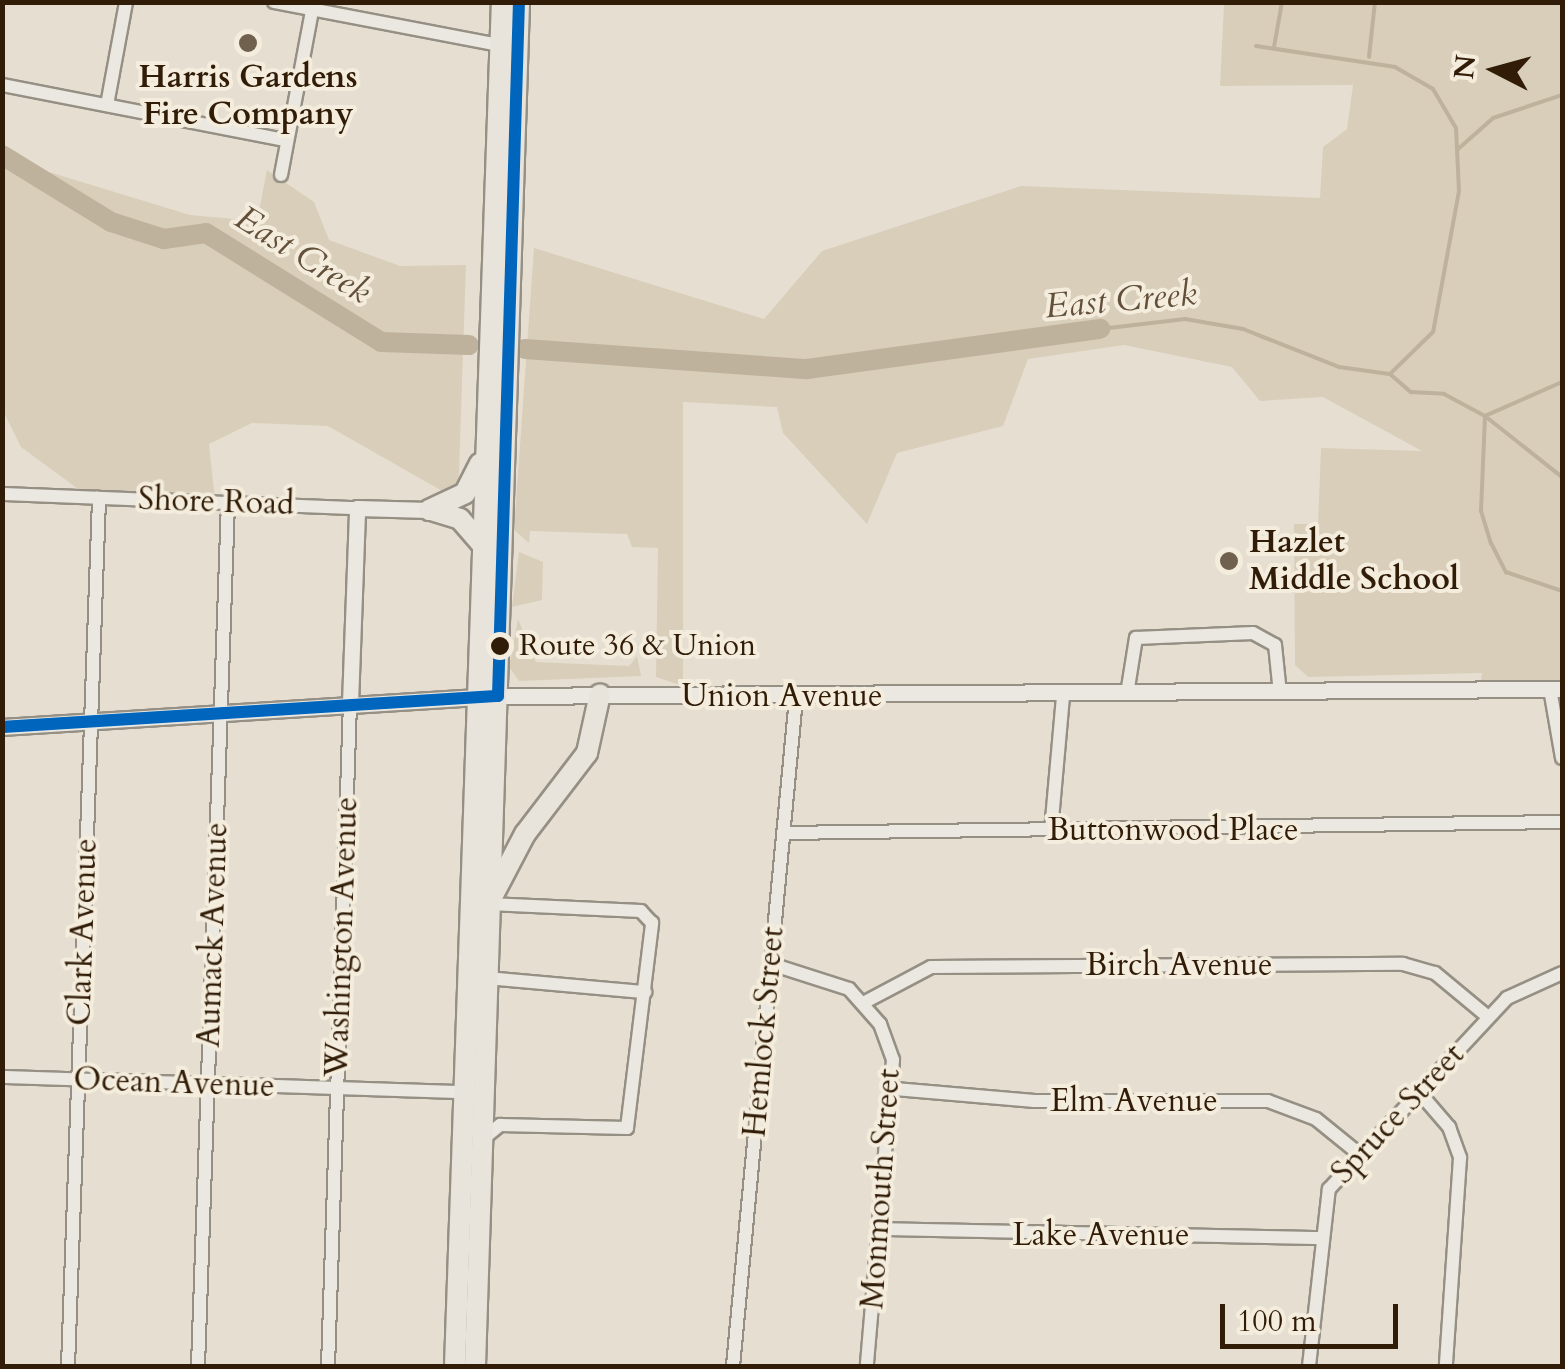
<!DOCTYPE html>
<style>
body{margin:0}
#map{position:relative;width:1565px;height:1369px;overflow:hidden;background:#e6dfd1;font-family:Cardo,serif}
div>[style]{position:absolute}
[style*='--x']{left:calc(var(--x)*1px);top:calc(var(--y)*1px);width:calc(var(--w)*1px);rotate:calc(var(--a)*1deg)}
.green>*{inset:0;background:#d9ceba}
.stream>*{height:4px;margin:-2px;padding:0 2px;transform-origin:2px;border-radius:2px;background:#beb29d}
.river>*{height:20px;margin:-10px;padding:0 10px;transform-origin:10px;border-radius:10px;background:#beb29d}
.roads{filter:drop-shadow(2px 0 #958f84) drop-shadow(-2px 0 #958f84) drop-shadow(0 2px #958f84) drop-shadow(0 -2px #958f84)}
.minor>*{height:12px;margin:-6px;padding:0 6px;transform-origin:6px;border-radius:6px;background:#ebe8e1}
.tertiary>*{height:15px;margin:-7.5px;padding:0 7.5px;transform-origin:7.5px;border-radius:7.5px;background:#ebe8e1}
.trunk>*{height:20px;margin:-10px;padding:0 10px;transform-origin:10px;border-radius:10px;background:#e8e4dc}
.bus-1>*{height:12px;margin:-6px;padding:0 6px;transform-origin:6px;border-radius:6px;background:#0065bd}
.dots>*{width:28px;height:28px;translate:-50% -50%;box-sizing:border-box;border:5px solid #f4ecdc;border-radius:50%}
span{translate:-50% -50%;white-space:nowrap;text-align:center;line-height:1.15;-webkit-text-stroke:8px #f4ecdc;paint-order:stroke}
.bus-label{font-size:30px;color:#301c07}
.left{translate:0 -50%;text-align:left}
.poi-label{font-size:32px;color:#301c07;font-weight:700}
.street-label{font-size:32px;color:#301c07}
.water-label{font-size:35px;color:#62503a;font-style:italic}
.frame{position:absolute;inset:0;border:5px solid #301c07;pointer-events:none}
.north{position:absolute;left:1445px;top:20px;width:100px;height:100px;-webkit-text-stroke:8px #f4ecdc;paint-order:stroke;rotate:276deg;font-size:28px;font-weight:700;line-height:40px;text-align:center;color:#301c07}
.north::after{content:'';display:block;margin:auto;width:35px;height:45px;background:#301c07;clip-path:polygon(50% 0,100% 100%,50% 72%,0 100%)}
.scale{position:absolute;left:1220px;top:1304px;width:178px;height:45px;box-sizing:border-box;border:5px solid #301c07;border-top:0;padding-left:12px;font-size:30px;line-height:35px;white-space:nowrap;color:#301c07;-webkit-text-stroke:8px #f4ecdc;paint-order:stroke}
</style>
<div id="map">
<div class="green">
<div style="clip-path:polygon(1224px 3px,1562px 3px,1562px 698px,1480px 690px,1482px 673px,1308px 677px,1295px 665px,1294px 524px,1318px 524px,1321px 448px,1422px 451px,1323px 397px,1260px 401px,1232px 367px,1124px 345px,1028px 359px,1003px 426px,897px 453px,867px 524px,783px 433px,777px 407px,683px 402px,683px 686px,656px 677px,658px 548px,632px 547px,627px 534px,530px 531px,529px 543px,514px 530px,534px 248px,764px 319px,822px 251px,1021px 186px,1320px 198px,1323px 147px,1347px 129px,1353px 85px,1220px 86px)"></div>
<div style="clip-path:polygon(3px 158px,190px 215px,257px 221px,267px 170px,314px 202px,329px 240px,400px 266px,466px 265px,458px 500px,328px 426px,252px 423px,209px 444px,215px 500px,89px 497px,21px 447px,3px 411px)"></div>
<div style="clip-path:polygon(519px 552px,543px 562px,542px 600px,512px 607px)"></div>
<div style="clip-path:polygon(518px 619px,536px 662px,629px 666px,637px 656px,641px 676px,519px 681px,509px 667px)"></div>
</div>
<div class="stream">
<div style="--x:1256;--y:46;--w:141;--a:8.6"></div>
<div style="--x:1395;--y:67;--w:44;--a:30.1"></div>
<div style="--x:1433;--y:89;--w:45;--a:59.5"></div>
<div style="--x:1456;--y:128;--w:63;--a:87.3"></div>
<div style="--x:1459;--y:191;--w:143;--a:100.4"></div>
<div style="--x:1433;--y:332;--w:60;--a:135.7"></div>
<div style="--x:1274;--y:47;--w:46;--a:-79.9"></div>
<div style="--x:1369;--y:57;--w:55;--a:-83.8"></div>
<div style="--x:1457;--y:150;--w:48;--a:-41.6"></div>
<div style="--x:1493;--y:118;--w:73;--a:-18.4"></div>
<div style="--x:1100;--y:329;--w:86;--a:-6.7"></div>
<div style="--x:1185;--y:319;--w:59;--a:9.8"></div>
<div style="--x:1243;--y:329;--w:103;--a:21.6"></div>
<div style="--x:1339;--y:367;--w:51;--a:7.8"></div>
<div style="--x:1390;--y:374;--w:28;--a:41"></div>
<div style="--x:1411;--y:392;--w:33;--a:3"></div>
<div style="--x:1444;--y:394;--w:47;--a:28.2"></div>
<div style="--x:1485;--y:416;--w:95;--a:92.4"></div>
<div style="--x:1481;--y:511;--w:34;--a:73"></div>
<div style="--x:1491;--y:543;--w:33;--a:63"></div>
<div style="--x:1506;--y:572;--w:59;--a:18.7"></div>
<div style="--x:1562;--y:382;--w:84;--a:156.2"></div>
<div style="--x:1485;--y:416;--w:98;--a:38.4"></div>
</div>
<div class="river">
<div style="--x:2;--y:155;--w:128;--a:31.6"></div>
<div style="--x:111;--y:222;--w:56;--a:17.8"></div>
<div style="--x:164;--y:239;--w:42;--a:-8.1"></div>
<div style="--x:206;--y:233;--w:206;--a:31.9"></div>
<div style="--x:381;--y:342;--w:88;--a:2"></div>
<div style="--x:525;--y:349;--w:283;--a:4.1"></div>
<div style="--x:807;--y:369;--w:296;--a:-7.8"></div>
</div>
<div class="roads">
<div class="minor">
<div style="--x:274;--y:2;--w:229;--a:10.8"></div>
<div style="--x:2;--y:85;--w:289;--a:11"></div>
<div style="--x:107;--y:105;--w:105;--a:-79.5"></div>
<div style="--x:281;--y:175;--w:173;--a:-79.3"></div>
<div style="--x:2;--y:494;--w:355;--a:2.3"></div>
<div style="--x:1550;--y:689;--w:70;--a:80.1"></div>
<div style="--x:1127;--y:694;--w:57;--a:-80.9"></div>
<div style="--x:1136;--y:638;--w:117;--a:-2.4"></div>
<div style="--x:1253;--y:633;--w:25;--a:29"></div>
<div style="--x:1275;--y:645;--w:48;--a:84.1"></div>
<div style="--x:1051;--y:831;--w:136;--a:-84.9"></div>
<div style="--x:783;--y:833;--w:779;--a:-0.81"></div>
<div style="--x:771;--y:964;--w:82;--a:17.8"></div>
<div style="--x:849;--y:989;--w:47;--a:48.5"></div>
<div style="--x:880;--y:1024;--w:38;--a:70"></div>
<div style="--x:893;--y:1060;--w:307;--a:94.9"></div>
<div style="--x:487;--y:978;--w:159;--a:5.1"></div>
<div style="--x:865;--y:1002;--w:75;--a:-27.9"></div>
<div style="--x:931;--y:967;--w:472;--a:-0.4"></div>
<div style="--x:1403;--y:964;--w:33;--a:16"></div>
<div style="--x:1435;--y:973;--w:67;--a:39.6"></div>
<div style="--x:2;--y:1077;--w:464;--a:1.9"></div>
<div style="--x:895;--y:1089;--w:140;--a:4.9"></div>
<div style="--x:1034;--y:1101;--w:234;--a:0"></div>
<div style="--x:1268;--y:1101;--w:51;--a:20.6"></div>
<div style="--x:1316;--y:1119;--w:54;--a:39"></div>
<div style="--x:1418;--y:1091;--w:48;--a:49.3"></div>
<div style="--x:1449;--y:1127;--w:33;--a:70"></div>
<div style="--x:1460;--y:1158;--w:208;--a:93.9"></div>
<div style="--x:484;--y:1138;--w:21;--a:-39"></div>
<div style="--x:500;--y:1125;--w:127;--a:1.4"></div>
<div style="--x:627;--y:1128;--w:207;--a:-83"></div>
<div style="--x:652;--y:923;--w:16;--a:-133"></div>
<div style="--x:641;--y:911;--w:152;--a:-177.4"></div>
<div style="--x:881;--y:1229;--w:439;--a:1.2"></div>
<div style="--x:68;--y:1366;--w:869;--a:-87.95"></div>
<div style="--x:198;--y:1366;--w:864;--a:-88.01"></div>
<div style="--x:328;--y:1366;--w:663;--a:-88.1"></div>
<div style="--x:733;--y:1366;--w:671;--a:-84.61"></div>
<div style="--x:1309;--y:1366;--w:178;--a:-83.6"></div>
<div style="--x:1329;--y:1189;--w:261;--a:-47"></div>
<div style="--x:1507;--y:998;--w:60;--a:-24.4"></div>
</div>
<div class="tertiary">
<div style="--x:350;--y:703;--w:195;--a:-87.9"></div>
<div style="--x:357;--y:508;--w:72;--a:1.6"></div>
<div style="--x:2;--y:727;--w:497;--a:-3.6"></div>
<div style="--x:498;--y:696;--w:1064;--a:-0.38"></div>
</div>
<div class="trunk">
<div style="--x:429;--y:510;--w:40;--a:-25"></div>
<div style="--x:465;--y:493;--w:33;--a:-63"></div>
<div style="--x:431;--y:510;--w:30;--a:17"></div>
<div style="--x:460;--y:519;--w:35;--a:49"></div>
<div style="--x:494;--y:893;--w:67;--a:-62.3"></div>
<div style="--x:525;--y:834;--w:102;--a:-52.6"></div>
<div style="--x:587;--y:753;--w:60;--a:-77.6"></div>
<div style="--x:455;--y:1366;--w:1365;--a:-88.03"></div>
<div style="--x:475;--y:1366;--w:1365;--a:-88.15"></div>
</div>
</div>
<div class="bus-1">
<div style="--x:2;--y:727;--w:497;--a:-3.6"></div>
<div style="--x:498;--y:696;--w:694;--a:-88.27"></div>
</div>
<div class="dots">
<div style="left:248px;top:43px;background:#70604e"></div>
<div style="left:1229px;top:561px;background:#70604e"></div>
<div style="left:500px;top:646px;background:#301c07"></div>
</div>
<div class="bus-label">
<span class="left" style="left:519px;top:646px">Route 36 &amp; Union</span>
</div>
<div class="poi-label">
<span style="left:248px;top:96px">Harris Gardens<br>Fire Company</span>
<span class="left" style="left:1249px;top:561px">Hazlet<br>Middle School</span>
</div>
<div class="street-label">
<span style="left:216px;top:502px;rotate:2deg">Shore Road</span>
<span style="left:782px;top:696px">Union Avenue</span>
<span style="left:1173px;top:830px">Buttonwood Place</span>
<span style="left:83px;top:932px;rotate:-88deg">Clark Avenue</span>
<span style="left:213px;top:935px;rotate:-88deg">Aumack Avenue</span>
<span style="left:342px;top:937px;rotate:-88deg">Washington Avenue</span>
<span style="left:1179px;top:965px">Birch Avenue</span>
<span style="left:764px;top:1032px;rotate:-85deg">Hemlock Street</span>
<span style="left:174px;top:1083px;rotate:2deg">Ocean Avenue</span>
<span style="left:1134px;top:1101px">Elm Avenue</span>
<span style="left:1398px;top:1114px;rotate:-47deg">Spruce Street</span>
<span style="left:881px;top:1189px;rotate:-86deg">Monmouth Street</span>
<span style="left:1101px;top:1235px">Lake Avenue</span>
</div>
<div class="water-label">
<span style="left:303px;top:255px;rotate:32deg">East Creek</span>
<span style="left:1121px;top:300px;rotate:-5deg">East Creek</span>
</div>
<div class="frame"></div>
<div class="north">N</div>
<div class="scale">100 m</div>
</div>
